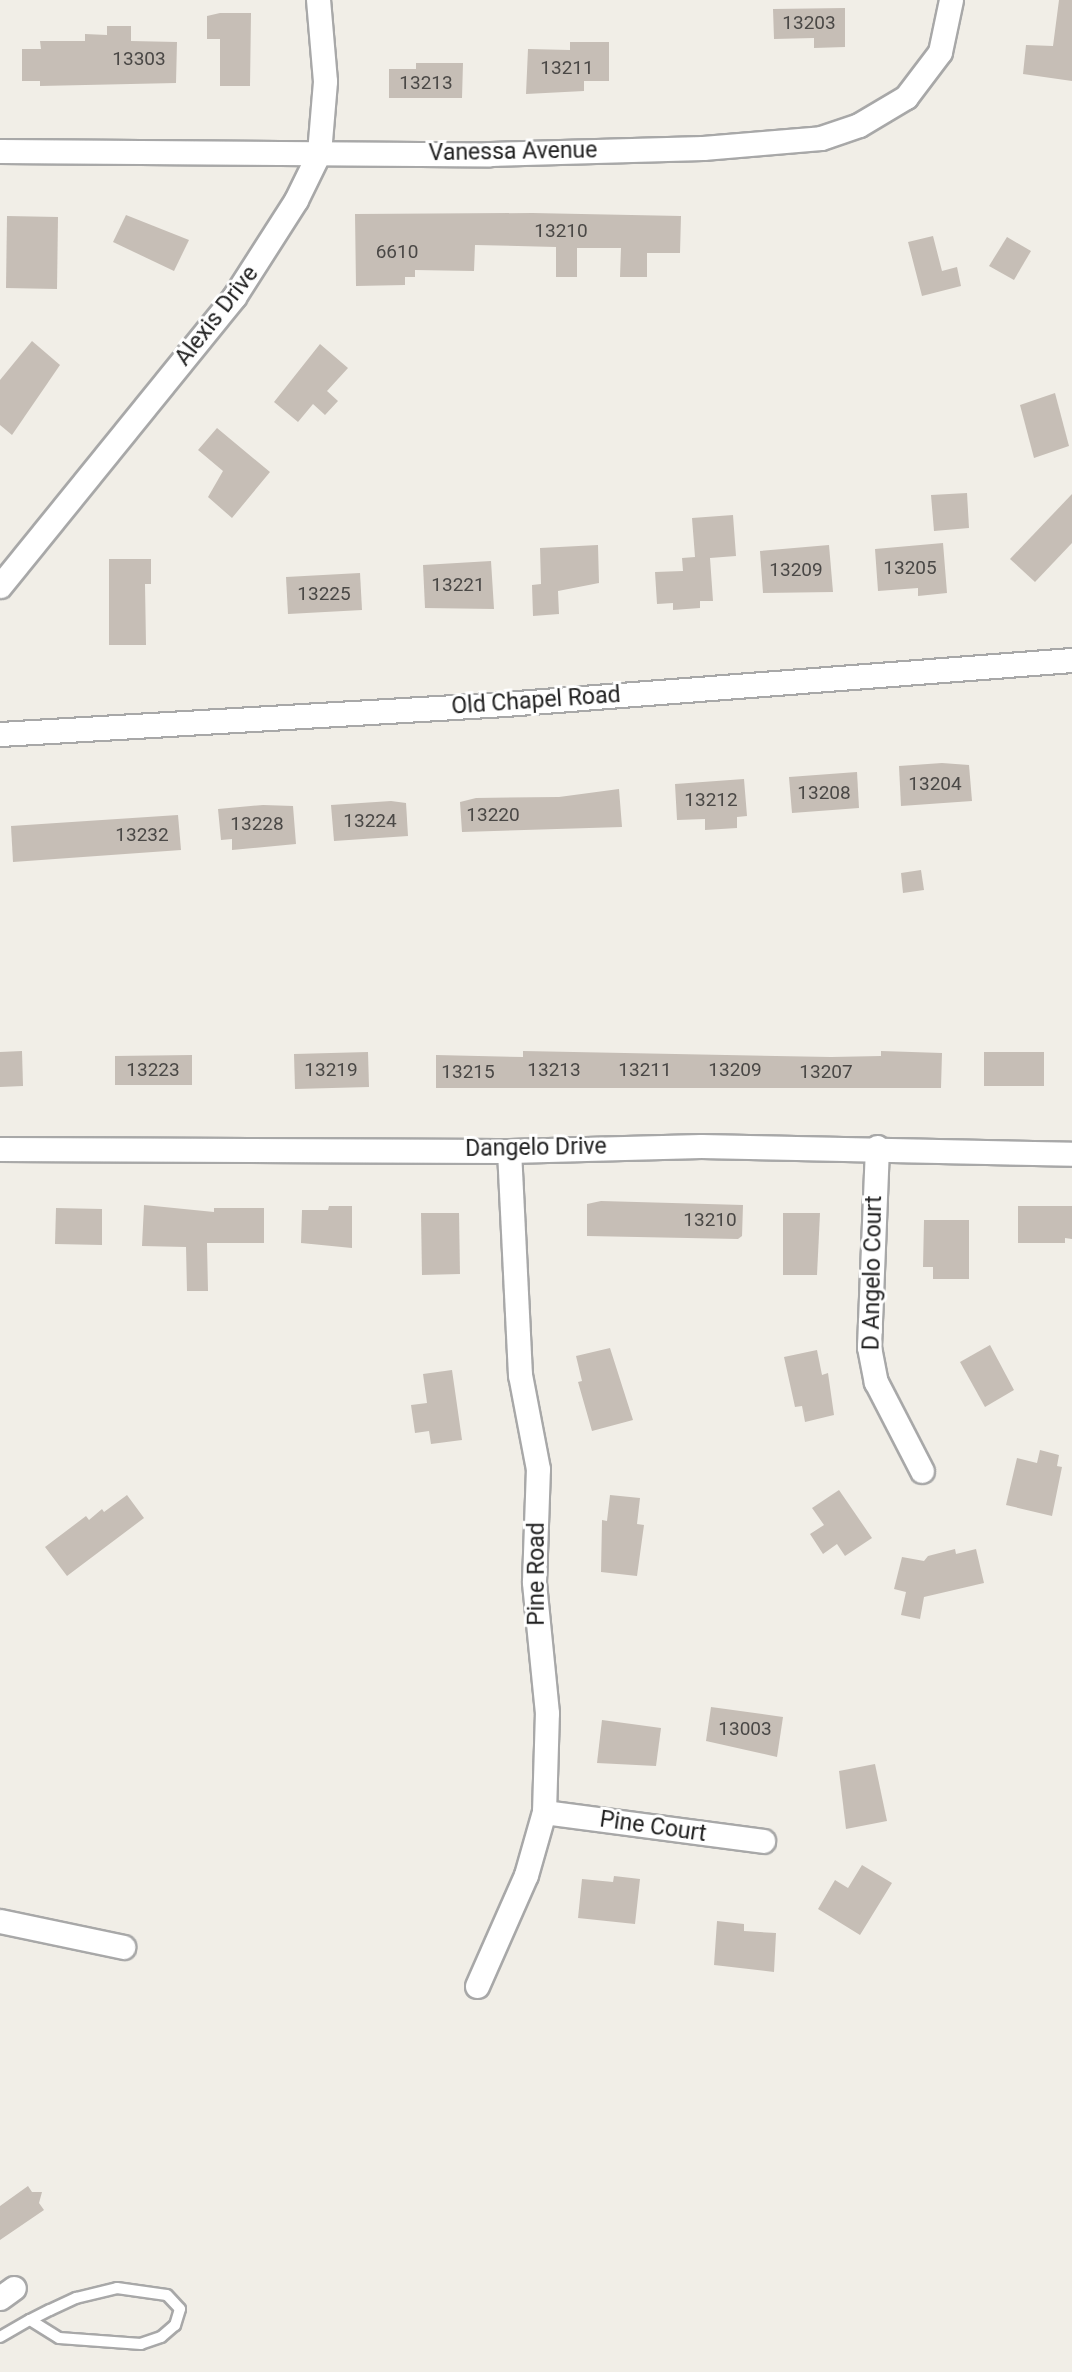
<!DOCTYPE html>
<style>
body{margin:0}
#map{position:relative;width:1072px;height:2372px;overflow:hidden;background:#f1eee7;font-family:Roboto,sans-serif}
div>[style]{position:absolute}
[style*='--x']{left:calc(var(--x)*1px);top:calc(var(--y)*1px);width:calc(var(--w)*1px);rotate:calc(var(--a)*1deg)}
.building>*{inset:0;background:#c6beb6}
.roads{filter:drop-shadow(2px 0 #a8a8a8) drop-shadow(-2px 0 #a8a8a8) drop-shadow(0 2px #a8a8a8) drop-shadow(0 -2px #a8a8a8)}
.service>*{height:10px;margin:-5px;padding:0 5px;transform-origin:5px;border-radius:5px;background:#fff}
.minor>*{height:23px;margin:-11.5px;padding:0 11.5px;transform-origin:11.5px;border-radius:11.5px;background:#fff}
span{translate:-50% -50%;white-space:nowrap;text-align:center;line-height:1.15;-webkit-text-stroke:6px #fff;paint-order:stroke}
.number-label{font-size:19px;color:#4a4846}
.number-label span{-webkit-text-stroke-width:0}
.street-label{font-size:23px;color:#212121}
</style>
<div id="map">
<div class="building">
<div style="clip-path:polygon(1059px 0,1072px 0,1072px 81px,1023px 74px,1026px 45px,1053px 46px)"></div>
<div style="clip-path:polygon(845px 8px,845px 47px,814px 48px,814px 38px,774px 39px,773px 9px)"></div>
<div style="clip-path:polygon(220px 13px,251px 13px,250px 86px,220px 86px,220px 39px,207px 39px,207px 16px)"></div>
<div style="clip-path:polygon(107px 26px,131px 26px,131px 41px,177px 42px,176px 83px,40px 86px,40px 81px,22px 81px,22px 49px,41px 49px,40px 41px,85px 41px,85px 34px,107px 35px)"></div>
<div style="clip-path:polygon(570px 42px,609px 42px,609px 81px,584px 81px,584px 91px,526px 94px,528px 49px,570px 50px)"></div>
<div style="clip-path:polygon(416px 63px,463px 63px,462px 98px,389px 98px,389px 69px,416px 69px)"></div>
<div style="clip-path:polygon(532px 213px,681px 216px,680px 253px,647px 253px,647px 277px,620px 277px,621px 248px,577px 248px,577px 277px,556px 277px,556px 247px,475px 245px,474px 271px,415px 270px,415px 277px,405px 277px,405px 285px,356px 286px,355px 214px)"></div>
<div style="clip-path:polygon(126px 215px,189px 240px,174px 271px,113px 242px)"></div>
<div style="clip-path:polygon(7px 216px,58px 217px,57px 289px,6px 288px)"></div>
<div style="clip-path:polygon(933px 236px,942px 271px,957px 267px,961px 286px,922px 296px,908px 242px)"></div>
<div style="clip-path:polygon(1007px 237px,1031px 251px,1014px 280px,989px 266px)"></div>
<div style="clip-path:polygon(32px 341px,60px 365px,12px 435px,0 425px,0 380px)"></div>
<div style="clip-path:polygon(320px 344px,348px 368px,327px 391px,338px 401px,325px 415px,313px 404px,298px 422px,274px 402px)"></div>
<div style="clip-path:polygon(1055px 393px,1069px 446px,1034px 458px,1020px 405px)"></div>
<div style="clip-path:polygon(217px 428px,270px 472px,232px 518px,208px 497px,223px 471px,198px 450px)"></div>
<div style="clip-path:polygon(967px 493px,969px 528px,934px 531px,931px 495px)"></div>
<div style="clip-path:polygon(1072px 494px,1072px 543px,1035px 582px,1010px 559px)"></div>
<div style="clip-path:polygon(733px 515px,736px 556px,710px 558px,713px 601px,700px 601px,700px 608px,673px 610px,673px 603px,657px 604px,655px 572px,683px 571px,682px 558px,695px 557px,692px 518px)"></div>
<div style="clip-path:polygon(943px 543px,947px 593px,918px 596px,918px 588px,878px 591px,875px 549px)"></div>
<div style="clip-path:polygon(598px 545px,599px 583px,558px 591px,559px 614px,533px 616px,532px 585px,541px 584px,540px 548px)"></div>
<div style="clip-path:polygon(829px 545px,833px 592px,763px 593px,760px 551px)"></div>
<div style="clip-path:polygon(109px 559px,151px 559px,151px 584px,145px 584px,146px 645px,109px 645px)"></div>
<div style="clip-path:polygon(491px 561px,494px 609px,425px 608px,423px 565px)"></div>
<div style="clip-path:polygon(360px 573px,362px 610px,288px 614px,286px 577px)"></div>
<div style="clip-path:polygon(942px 763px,969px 765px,972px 801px,901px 806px,899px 766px)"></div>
<div style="clip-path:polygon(857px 772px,859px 808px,792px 813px,789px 777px)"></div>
<div style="clip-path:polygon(744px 779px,747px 816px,737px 817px,737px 828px,705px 830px,705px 819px,677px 820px,675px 784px)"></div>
<div style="clip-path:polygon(619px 789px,622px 827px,462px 832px,460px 802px,476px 798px,559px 797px)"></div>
<div style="clip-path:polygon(391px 801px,406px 803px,408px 836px,334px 841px,331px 805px)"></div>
<div style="clip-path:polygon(263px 805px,293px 806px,296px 844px,232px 850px,232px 839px,221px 840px,218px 809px)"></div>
<div style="clip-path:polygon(178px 815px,181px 850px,13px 862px,11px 826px)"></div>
<div style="clip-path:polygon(921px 870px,924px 890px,903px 893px,901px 873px)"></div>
<div style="clip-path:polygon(22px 1051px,23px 1086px,0 1087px,0 1052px)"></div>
<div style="clip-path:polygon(523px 1051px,831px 1057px,881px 1056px,881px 1051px,942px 1053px,941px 1088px,436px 1088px,436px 1055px,523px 1057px)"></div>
<div style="clip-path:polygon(368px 1052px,369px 1087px,295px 1089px,294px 1054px)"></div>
<div style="clip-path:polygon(984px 1052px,1044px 1052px,1044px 1086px,984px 1086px)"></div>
<div style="clip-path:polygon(192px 1055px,192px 1085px,115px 1085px,115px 1056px)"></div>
<div style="clip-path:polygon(601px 1201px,743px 1205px,742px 1236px,738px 1239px,587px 1236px,587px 1204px)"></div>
<div style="clip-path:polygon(144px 1205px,214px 1212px,214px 1208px,264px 1208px,264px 1243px,207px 1243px,208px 1291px,187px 1291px,186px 1247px,142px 1246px)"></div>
<div style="clip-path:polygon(329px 1206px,352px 1206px,352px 1248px,301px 1243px,302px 1210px,328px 1210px)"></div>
<div style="clip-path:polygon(1018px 1206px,1072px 1206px,1072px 1239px,1065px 1238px,1065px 1243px,1018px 1243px)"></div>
<div style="clip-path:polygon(56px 1208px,102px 1209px,102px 1245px,55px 1244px)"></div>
<div style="clip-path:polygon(421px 1213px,459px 1213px,460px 1274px,422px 1275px)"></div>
<div style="clip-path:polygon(783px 1213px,820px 1213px,817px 1275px,783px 1275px)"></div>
<div style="clip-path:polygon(924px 1220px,969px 1220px,969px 1279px,933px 1279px,933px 1267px,923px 1267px)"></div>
<div style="clip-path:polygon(990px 1345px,1014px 1390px,985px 1407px,960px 1362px)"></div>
<div style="clip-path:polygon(610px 1348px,633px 1420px,592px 1431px,578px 1382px,582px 1381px,576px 1356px)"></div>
<div style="clip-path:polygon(817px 1350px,822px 1375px,828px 1373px,834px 1415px,805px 1422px,802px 1406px,795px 1407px,784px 1357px)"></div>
<div style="clip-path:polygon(452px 1370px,462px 1440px,431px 1444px,429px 1431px,415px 1433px,411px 1405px,427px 1403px,423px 1374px)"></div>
<div style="clip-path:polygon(1040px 1450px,1059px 1455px,1057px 1466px,1062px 1467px,1052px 1516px,1006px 1505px,1017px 1458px,1037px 1463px)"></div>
<div style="clip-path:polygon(839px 1490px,872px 1538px,845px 1556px,837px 1544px,823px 1554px,810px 1534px,824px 1525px,812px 1508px)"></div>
<div style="clip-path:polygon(127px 1495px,144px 1518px,67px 1576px,45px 1547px,86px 1516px,89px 1520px,102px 1509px,104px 1512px)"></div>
<div style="clip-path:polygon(610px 1495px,640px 1498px,637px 1524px,644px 1525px,637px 1576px,601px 1572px,602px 1520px,607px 1521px)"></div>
<div style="clip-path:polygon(955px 1549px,956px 1554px,976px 1549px,984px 1583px,924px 1597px,920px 1619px,901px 1615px,906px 1592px,894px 1589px,902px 1557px,924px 1561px,928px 1556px)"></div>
<div style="clip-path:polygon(711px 1707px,783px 1717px,777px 1757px,706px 1741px)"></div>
<div style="clip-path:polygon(602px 1720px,661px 1728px,656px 1766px,597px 1763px)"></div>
<div style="clip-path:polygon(875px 1764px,887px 1821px,846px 1829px,839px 1771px)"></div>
<div style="clip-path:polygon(862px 1865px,892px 1883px,860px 1935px,818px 1909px,835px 1880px,848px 1888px)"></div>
<div style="clip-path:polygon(614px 1876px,640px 1879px,635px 1924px,578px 1918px,582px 1879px,613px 1882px)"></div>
<div style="clip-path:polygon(717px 1921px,744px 1924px,744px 1931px,776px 1933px,774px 1972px,714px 1965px)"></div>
<div style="clip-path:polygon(28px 2186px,32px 2192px,42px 2192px,39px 2203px,44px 2210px,0 2240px,0 2206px)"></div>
</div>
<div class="roads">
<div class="service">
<div style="--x:0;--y:2337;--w:34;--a:-30"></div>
<div style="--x:30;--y:2320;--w:22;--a:-27"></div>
<div style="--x:50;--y:2310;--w:29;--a:-25"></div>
<div style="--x:76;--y:2298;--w:42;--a:-13.7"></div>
<div style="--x:117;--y:2288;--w:50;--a:8"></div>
<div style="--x:167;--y:2295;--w:19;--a:47"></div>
<div style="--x:180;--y:2309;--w:17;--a:107"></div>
<div style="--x:175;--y:2325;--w:18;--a:139"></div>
<div style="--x:161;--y:2337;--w:21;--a:161"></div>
<div style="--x:141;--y:2344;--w:82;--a:-175.8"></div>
<div style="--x:59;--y:2338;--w:34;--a:-148"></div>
</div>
<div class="minor">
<div style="--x:0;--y:151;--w:490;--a:0.4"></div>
<div style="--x:490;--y:154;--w:213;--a:-1.6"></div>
<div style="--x:703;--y:148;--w:118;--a:-4.8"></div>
<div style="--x:821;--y:138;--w:40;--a:-18.9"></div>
<div style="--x:859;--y:125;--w:55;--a:-30.8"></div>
<div style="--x:906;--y:97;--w:56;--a:-52.9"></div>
<div style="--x:940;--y:52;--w:53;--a:-78.1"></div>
<div style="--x:0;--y:586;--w:372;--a:-51"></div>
<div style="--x:234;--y:297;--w:115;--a:-57.4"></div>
<div style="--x:296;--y:200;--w:52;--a:-63.9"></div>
<div style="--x:319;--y:153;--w:72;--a:-85.2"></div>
<div style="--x:325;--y:81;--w:81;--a:-94.9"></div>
<div style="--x:0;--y:734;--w:506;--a:-3.4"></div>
<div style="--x:505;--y:704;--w:569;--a:-4.44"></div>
<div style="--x:877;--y:1147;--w:200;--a:92.3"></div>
<div style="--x:869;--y:1347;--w:36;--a:79"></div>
<div style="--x:876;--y:1382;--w:100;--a:62.7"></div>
<div style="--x:0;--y:1149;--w:509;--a:0.23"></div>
<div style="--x:509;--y:1151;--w:192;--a:-1.5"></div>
<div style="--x:701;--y:1146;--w:371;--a:1.2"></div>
<div style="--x:544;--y:1812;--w:221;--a:7.5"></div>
<div style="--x:0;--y:1921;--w:126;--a:11.9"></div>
<div style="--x:477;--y:1986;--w:121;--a:-66.2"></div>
<div style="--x:526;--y:1875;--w:66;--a:-74.1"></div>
<div style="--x:544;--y:1812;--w:99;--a:-88.3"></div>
<div style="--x:547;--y:1713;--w:132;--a:-95.7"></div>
<div style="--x:534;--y:1582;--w:113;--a:-88"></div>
<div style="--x:538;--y:1469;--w:96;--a:-100.8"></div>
<div style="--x:520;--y:1375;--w:224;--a:-92.8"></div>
<div style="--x:0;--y:2298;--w:17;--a:-36"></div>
</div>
</div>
<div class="number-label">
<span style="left:809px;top:23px">13203</span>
<span style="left:139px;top:59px">13303</span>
<span style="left:567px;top:68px">13211</span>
<span style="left:426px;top:83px">13213</span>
<span style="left:561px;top:231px">13210</span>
<span style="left:397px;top:252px">6610</span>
<span style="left:910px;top:568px">13205</span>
<span style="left:796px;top:570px">13209</span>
<span style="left:458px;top:585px">13221</span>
<span style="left:324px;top:594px">13225</span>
<span style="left:935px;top:784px">13204</span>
<span style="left:824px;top:793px">13208</span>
<span style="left:711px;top:800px">13212</span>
<span style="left:493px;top:815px">13220</span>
<span style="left:370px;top:821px">13224</span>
<span style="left:257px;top:824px">13228</span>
<span style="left:142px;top:835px">13232</span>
<span style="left:153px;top:1070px">13223</span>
<span style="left:331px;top:1070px">13219</span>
<span style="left:554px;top:1070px">13213</span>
<span style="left:645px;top:1070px">13211</span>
<span style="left:735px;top:1070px">13209</span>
<span style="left:468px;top:1072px">13215</span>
<span style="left:826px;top:1072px">13207</span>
<span style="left:710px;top:1220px">13210</span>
<span style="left:745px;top:1729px">13003</span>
</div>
<div class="street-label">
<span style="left:513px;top:152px;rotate:-1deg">Vanessa Avenue</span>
<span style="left:217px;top:316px;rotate:-52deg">Alexis Drive</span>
<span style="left:536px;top:701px;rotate:-4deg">Old Chapel Road</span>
<span style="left:536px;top:1148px;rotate:-1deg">Dangelo Drive</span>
<span style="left:873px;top:1273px;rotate:-89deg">D Angelo Court</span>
<span style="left:537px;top:1574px;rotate:-90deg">Pine Road</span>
<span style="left:653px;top:1827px;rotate:8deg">Pine Court</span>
</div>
</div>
